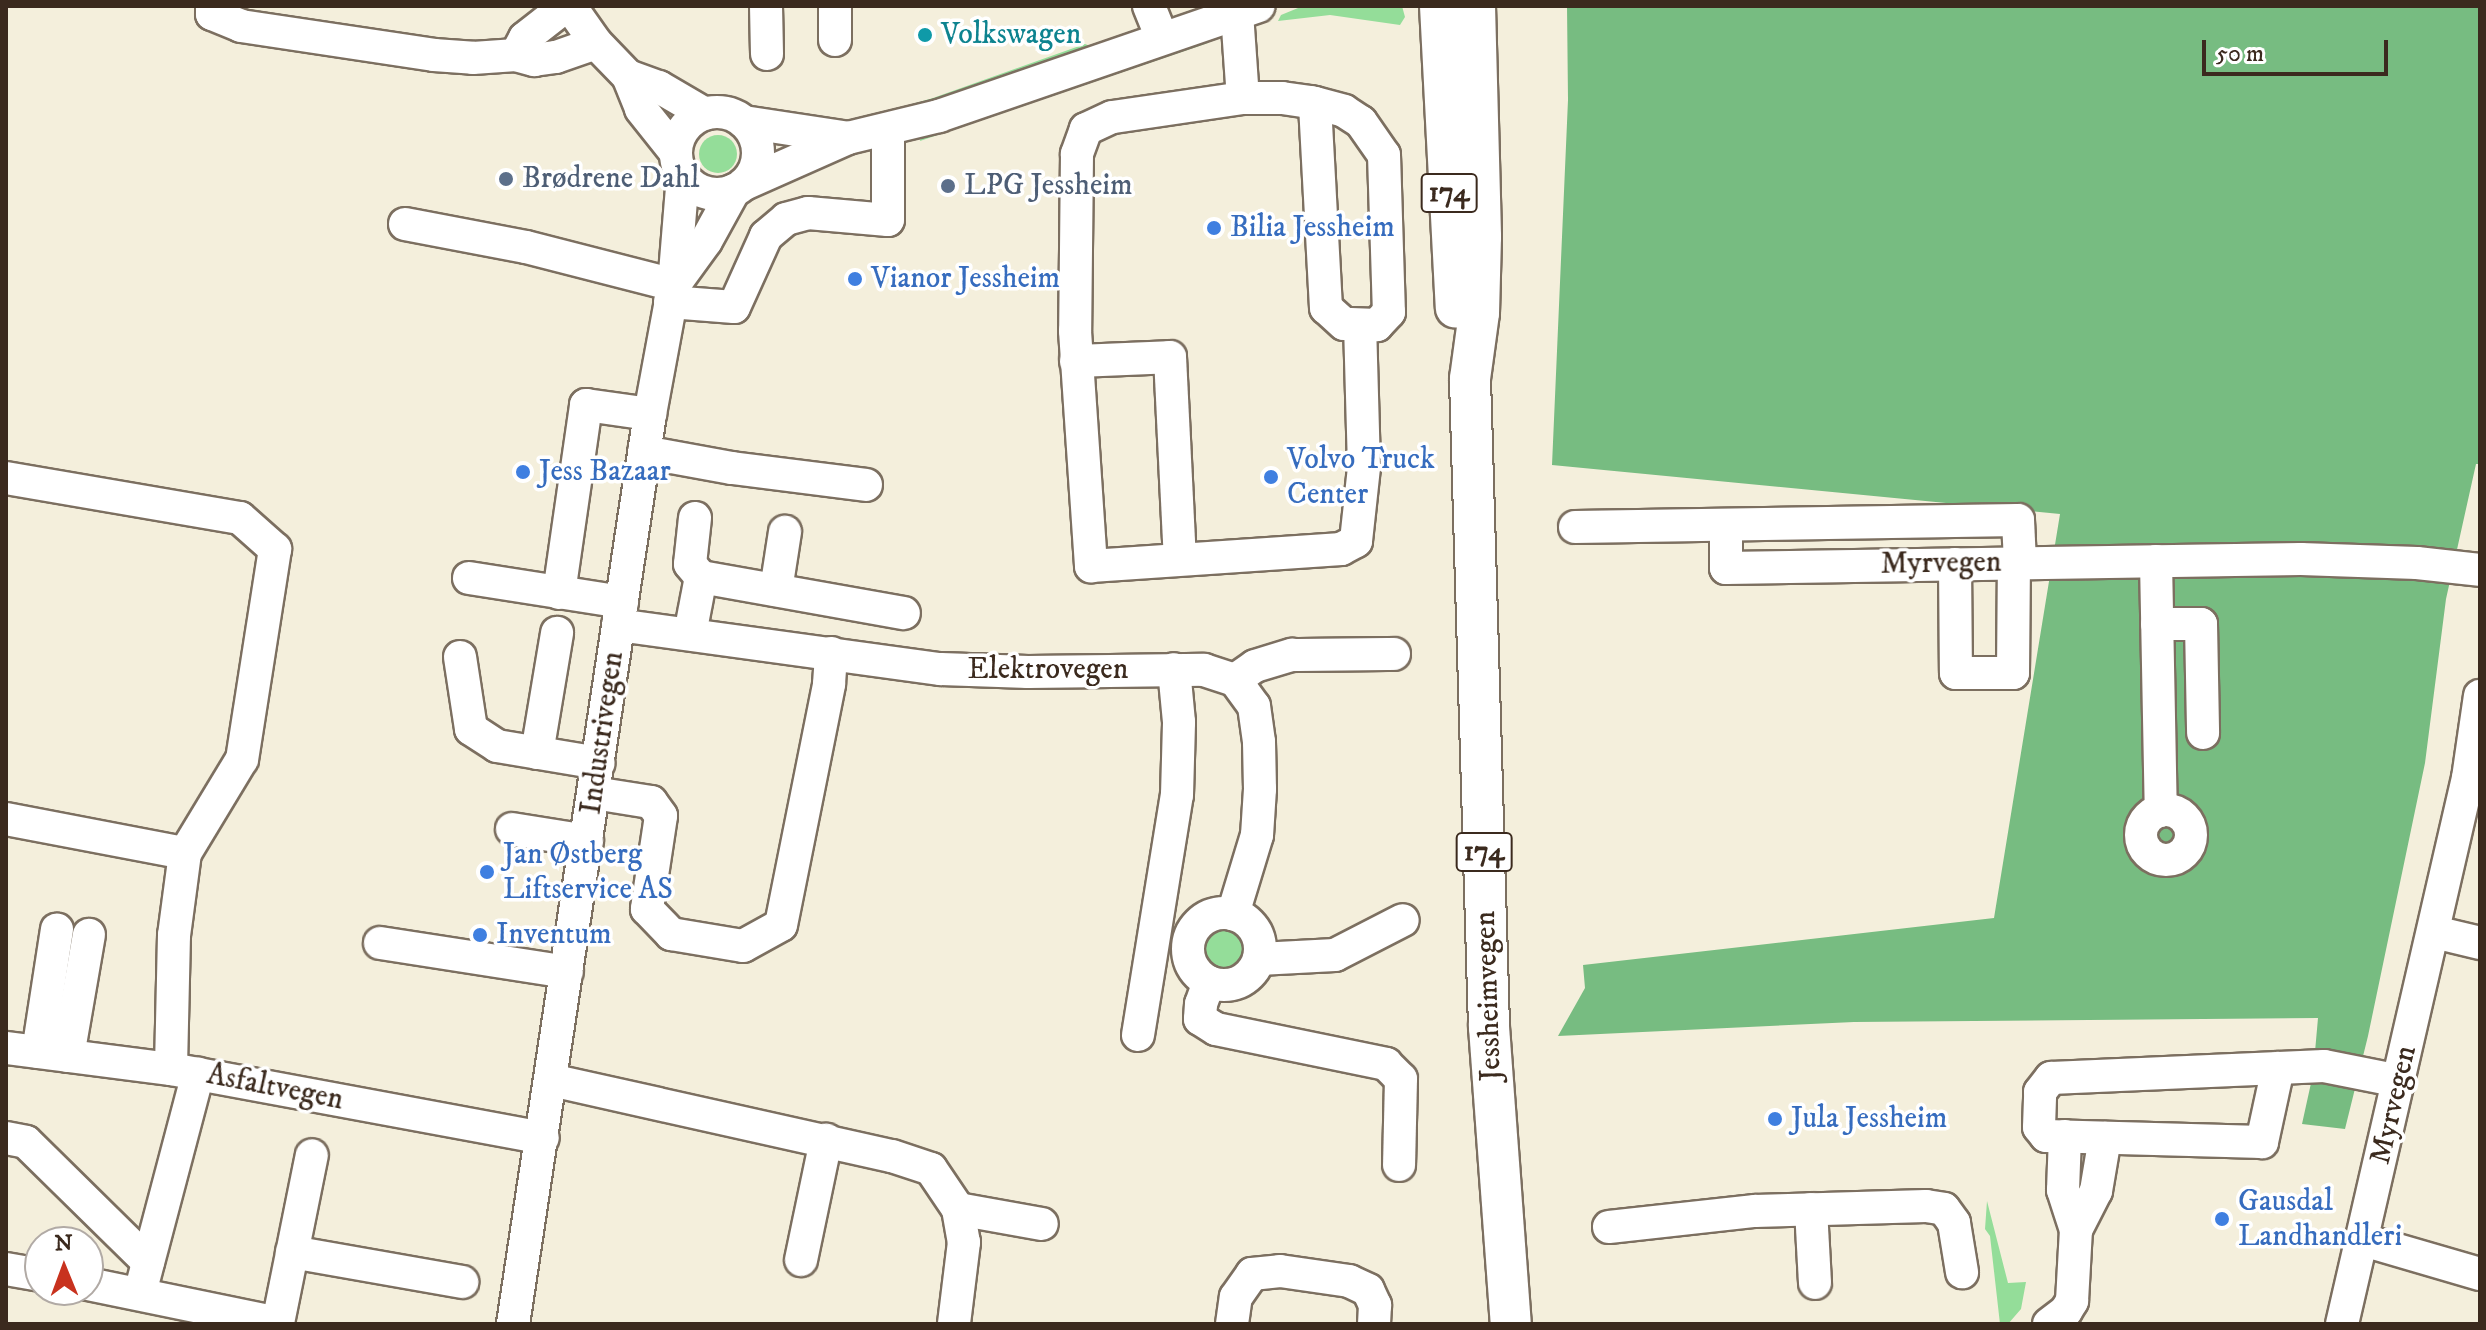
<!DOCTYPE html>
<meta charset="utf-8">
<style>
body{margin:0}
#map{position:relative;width:2486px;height:1330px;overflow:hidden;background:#f4efdc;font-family:"IM FELL DW Pica",serif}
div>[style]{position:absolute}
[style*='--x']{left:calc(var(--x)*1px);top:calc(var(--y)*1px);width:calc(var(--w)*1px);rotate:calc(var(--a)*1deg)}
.green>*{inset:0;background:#94dd99}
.round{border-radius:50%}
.forest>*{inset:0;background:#77bc81}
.roads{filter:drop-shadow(2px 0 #7c6f60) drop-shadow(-2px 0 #7c6f60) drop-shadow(0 2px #7c6f60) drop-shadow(0 -2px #7c6f60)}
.minor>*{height:32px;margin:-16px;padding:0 16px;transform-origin:16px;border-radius:16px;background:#fff}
.minor>.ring{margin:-16px;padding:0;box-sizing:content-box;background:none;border:32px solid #fff;border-radius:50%}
.major>*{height:40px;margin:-20px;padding:0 20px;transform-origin:20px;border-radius:20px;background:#fff}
.dots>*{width:22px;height:22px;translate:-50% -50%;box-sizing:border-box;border:4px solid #fff;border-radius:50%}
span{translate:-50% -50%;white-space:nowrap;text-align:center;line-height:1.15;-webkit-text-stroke:7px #fff;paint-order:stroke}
.shield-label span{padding:2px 6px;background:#fff;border:2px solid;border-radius:6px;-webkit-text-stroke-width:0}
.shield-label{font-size:28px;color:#3b2a1e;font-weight:700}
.culture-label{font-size:30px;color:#0d838f}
.left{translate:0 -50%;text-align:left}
.service-label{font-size:30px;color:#4e5e75}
.shop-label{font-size:30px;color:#366cbe}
.street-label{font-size:30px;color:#3b2a1e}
.frame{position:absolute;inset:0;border:8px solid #3b2a1e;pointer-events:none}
.north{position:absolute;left:24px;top:1226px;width:80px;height:80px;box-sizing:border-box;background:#fff;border:2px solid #b1aaa5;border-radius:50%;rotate:359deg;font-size:22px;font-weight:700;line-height:32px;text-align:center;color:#3b2a1e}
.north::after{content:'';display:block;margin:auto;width:28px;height:36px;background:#c8321e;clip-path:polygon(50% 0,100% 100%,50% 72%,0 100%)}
.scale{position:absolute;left:2202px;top:40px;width:186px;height:36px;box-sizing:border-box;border:4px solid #3b2a1e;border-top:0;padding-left:10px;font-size:24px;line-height:28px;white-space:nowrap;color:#3b2a1e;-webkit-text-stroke:6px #fff;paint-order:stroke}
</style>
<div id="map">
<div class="green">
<div style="clip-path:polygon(1303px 6px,1402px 6px,1405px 17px,1400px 25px,1330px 15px,1278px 21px,1281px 15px)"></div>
<div style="clip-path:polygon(1202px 40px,1208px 43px,920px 141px,921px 136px)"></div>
<div style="clip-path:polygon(1085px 44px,1093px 47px,881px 120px,833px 123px,860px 119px,933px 98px)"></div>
<div class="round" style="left:699px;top:135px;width:38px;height:38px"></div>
<div class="round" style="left:1203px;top:928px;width:40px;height:40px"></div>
<div style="clip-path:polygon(1987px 1201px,2008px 1283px,2026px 1282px,2021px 1309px,2008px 1324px,2000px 1324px,1990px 1236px,1985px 1229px)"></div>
</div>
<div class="forest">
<div style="clip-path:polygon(1567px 6px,2480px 6px,2480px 464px,2476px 464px,2446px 599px,2425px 763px,2368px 1036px,2345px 1129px,2302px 1124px,2313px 1074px,2318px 1018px,1854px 1022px,1558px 1036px,1585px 988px,1583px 965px,1994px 918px,2060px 514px,1552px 465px,1568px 100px)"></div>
</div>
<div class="roads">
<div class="minor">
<div style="--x:212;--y:6;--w:8;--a:90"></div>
<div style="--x:212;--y:14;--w:31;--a:22"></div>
<div style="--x:241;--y:26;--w:195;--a:8.5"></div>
<div style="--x:434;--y:55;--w:39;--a:4"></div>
<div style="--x:473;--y:58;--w:43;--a:-4"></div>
<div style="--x:516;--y:55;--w:19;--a:16"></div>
<div style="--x:534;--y:60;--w:22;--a:-8"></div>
<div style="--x:556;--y:57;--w:42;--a:-19.3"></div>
<div style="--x:570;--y:6;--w:45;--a:54.9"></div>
<div style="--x:596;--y:43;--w:46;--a:45.9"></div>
<div style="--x:628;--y:76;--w:35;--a:68"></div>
<div style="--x:641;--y:109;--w:56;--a:51.5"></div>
<div style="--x:766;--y:6;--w:48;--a:88.8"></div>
<div style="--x:835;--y:6;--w:34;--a:90"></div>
<div style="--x:1149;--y:6;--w:35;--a:68"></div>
<div style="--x:1237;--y:13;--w:85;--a:86"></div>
<div style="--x:1243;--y:98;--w:39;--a:0"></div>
<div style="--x:1282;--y:98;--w:29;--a:8"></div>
<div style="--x:1311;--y:102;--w:4;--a:14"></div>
<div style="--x:1315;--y:103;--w:30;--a:15"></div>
<div style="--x:1344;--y:111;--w:20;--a:33"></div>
<div style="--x:1361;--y:122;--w:40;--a:55.1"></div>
<div style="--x:1384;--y:155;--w:157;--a:88.2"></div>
<div style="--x:1389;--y:312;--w:18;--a:133"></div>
<div style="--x:1377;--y:325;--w:33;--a:-178"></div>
<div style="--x:1344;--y:324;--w:24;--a:-138"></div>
<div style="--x:1326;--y:308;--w:205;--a:-93.1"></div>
<div style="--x:516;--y:55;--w:19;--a:-62"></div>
<div style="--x:525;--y:38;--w:52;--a:-38"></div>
<div style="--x:628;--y:76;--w:33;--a:20"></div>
<div style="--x:659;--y:87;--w:53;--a:30.4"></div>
<div style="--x:1243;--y:98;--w:132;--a:171.7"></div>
<div style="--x:1112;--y:117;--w:29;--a:155"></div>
<div style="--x:1086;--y:129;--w:27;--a:110"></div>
<div style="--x:1077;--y:154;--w:177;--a:90.6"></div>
<div style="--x:1075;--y:331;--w:236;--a:86.1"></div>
<div style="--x:1091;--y:566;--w:251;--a:-3.9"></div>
<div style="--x:1341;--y:549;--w:17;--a:-28"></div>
<div style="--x:1356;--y:541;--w:74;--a:-83.8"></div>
<div style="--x:1364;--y:467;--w:142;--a:-91.6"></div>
<div class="ring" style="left:676px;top:112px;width:50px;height:50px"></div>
<div style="--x:744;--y:122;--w:105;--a:8.7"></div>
<div style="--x:744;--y:184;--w:114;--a:-23.9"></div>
<div style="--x:848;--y:138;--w:94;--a:-13.6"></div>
<div style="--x:939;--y:116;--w:338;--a:-19"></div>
<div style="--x:405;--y:224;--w:123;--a:10.8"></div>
<div style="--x:526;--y:247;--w:153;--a:14.4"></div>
<div style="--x:674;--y:285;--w:54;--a:-54"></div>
<div style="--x:706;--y:241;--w:58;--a:-61.2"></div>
<div style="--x:670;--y:302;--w:64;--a:4.5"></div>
<div style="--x:734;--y:307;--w:78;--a:-65.7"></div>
<div style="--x:766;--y:236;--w:26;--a:-40"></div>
<div style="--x:786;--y:219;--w:23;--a:-15"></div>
<div style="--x:808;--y:213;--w:80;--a:5"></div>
<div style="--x:888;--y:220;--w:90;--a:-90"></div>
<div style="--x:1076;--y:361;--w:94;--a:-2.4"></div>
<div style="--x:1170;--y:357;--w:202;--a:87.2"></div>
<div style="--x:644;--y:452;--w:89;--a:10.3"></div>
<div style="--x:732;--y:468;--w:135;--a:7.2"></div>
<div style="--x:6;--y:478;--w:237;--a:9.7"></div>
<div style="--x:240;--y:518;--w:47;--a:41.5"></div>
<div style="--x:275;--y:549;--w:213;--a:98.9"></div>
<div style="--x:242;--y:759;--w:110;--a:121.2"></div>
<div style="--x:695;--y:518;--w:46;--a:96.2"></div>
<div style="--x:690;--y:564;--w:17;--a:50"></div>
<div style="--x:701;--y:577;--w:206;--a:10.1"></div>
<div style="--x:1726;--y:525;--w:43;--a:90"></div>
<div style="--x:1726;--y:568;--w:575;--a:-0.9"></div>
<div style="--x:2301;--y:559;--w:116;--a:2"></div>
<div style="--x:2417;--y:563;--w:63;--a:6.3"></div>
<div style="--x:1575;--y:527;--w:443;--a:-0.9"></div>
<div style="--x:2018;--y:520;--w:43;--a:87.3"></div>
<div style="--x:2156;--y:561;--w:250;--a:88.9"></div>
<div style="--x:1955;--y:564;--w:109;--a:89.5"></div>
<div style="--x:1956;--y:673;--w:57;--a:0"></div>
<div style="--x:2013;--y:673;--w:110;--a:-89.5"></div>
<div style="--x:469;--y:578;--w:155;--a:8.9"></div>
<div style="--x:776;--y:590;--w:59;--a:-81.2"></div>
<div style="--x:559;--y:593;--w:190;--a:-81.8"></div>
<div style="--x:586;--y:405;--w:65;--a:8"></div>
<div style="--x:2157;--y:624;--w:44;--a:0"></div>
<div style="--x:2201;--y:624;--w:109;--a:88.9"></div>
<div style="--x:618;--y:625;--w:326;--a:7.8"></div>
<div style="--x:941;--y:669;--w:87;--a:2"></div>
<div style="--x:1028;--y:672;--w:176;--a:-0.7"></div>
<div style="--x:1204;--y:670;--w:33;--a:18"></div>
<div style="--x:1235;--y:680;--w:32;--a:54"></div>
<div style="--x:1254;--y:706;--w:36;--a:82"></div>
<div style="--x:1259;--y:742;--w:47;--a:88.8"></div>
<div style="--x:1260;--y:789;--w:46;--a:93.7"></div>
<div style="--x:1257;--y:835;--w:83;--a:106.9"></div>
<div style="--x:690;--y:634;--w:58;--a:-79.1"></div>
<div style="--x:460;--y:657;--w:73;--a:81.3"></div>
<div style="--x:471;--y:729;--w:31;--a:33"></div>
<div style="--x:497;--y:746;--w:103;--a:9.5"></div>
<div style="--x:1235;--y:680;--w:24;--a:-35"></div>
<div style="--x:1255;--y:666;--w:39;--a:-17"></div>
<div style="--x:1292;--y:655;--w:102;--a:-0.6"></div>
<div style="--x:537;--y:753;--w:122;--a:-80.5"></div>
<div style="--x:594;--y:793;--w:58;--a:9"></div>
<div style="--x:651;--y:802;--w:17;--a:54"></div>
<div style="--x:661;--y:816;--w:94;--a:98.6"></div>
<div style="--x:647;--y:909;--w:35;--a:46"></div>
<div style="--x:671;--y:934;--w:73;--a:9.5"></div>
<div style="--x:743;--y:946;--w:43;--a:-28.9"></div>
<div style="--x:781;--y:925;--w:246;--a:-78.7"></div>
<div style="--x:829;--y:684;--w:31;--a:-86"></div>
<div class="ring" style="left:2141px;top:810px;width:18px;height:18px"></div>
<div style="--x:6;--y:819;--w:182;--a:10.8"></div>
<div style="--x:185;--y:853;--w:83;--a:97.6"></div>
<div style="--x:174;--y:935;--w:134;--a:91.3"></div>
<div style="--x:512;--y:829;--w:76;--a:9.1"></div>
<div class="ring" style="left:1188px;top:913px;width:40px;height:40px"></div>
<div style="--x:2434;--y:932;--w:47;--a:13.4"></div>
<div style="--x:380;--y:943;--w:189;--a:8.8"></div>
<div style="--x:1259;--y:959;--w:76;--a:-3"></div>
<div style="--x:1335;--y:955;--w:76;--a:-27.2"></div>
<div style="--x:1209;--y:982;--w:23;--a:110"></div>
<div style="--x:1201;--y:1004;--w:15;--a:94"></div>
<div style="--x:1200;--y:1019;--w:19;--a:32"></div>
<div style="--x:1216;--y:1029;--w:174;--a:11.6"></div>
<div style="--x:1386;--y:1064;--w:21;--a:45"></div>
<div style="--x:1401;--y:1079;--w:86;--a:91.3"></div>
<div style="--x:1138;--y:1035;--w:243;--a:-80.8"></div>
<div style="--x:1177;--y:795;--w:73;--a:-88.4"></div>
<div style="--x:1179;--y:722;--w:53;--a:-95.4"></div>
<div style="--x:6;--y:1048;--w:166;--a:7.3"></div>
<div style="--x:171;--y:1069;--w:378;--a:10.5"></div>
<div style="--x:38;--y:1052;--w:124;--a:-81.2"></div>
<div style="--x:68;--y:1056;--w:123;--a:-80.2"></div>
<div style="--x:2278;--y:1068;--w:76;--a:102.2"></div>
<div style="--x:2262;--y:1142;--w:216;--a:-178.4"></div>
<div style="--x:2046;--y:1136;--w:11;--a:-128"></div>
<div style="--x:2039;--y:1127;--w:35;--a:-88"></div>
<div style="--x:2040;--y:1092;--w:18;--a:-52"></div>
<div style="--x:2051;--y:1078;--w:273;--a:-2.5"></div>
<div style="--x:2324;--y:1066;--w:77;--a:11.2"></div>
<div style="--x:551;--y:1080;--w:349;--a:12.6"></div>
<div style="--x:892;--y:1156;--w:41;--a:18.4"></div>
<div style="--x:931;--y:1169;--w:48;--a:56"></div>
<div style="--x:958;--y:1209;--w:34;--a:80"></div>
<div style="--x:964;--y:1242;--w:83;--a:97"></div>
<div style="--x:2065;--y:1136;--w:54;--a:92.1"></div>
<div style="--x:2063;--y:1190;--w:42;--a:72"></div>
<div style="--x:6;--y:1138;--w:20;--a:11"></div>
<div style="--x:26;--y:1142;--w:171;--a:44.5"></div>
<div style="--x:958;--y:1209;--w:85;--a:10.1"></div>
<div style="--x:1811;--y:1209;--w:74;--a:86.9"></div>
<div style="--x:1609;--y:1227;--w:147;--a:-6.3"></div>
<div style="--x:1755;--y:1211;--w:171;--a:-1.7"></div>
<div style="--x:1926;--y:1206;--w:18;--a:9"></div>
<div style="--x:1944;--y:1209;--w:17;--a:54"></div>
<div style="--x:1954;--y:1223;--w:50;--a:80.7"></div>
<div style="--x:2363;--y:1240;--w:122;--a:16.2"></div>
<div style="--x:292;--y:1252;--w:173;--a:10"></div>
<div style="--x:801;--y:1260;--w:123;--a:-78.2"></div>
<div style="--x:6;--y:1269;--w:35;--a:10"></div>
<div style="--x:88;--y:1284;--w:194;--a:11.6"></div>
<div style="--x:278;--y:1323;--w:171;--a:-78.6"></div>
<div style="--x:140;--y:1293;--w:227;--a:-75.2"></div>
<div style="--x:513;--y:1324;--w:920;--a:-81.44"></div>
<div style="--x:650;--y:414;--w:131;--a:-79.5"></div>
<div style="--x:674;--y:285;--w:110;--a:-85.3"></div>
<div style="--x:1232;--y:1324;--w:27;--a:-82"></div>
<div style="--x:1236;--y:1297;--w:28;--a:-55"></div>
<div style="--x:1252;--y:1274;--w:28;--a:-6"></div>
<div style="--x:1280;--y:1271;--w:70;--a:8.2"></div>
<div style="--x:1349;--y:1281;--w:21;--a:25"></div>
<div style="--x:1368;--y:1290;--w:17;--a:65"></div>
<div style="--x:1375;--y:1305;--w:19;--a:93"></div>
<div style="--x:2049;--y:1324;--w:21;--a:-37"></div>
<div style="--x:2066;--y:1311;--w:12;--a:-59"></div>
<div style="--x:2072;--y:1301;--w:71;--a:-86.8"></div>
<div style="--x:2076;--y:1230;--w:44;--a:-62.9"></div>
<div style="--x:2096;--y:1191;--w:54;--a:-80.4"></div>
<div style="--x:2342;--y:1324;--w:560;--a:-77.01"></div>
<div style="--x:2468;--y:778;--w:83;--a:-81.7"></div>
</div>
<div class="major">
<div style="--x:1440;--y:6;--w:302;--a:87"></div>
<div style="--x:1475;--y:6;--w:231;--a:88.5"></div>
<div style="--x:1481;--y:237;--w:76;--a:91.5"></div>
<div style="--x:1479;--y:313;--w:67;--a:97.8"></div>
<div style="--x:1470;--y:379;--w:648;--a:88.32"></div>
<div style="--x:1489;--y:1027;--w:298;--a:85.8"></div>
</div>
</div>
<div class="dots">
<div style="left:925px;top:35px;background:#0f9aa8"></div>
<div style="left:506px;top:179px;background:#5c6f8a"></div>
<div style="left:948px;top:186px;background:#5c6f8a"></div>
<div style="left:1214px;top:228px;background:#3f7fe0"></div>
<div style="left:855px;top:279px;background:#3f7fe0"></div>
<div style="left:523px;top:472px;background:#3f7fe0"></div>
<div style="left:1271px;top:477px;background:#3f7fe0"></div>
<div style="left:487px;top:872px;background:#3f7fe0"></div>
<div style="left:480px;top:935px;background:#3f7fe0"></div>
<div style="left:1775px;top:1119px;background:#3f7fe0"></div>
<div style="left:2222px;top:1219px;background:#3f7fe0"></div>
</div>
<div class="shield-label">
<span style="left:1449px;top:193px">174</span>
<span style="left:1484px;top:852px">174</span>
</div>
<div class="culture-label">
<span class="left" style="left:941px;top:35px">Volkswagen</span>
</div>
<div class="service-label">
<span class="left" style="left:522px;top:179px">Brødrene Dahl</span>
<span class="left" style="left:964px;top:186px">LPG Jessheim</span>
</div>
<div class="shop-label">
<span class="left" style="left:1230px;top:228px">Bilia Jessheim</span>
<span class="left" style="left:871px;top:279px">Vianor Jessheim</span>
<span class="left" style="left:1287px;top:477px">Volvo Truck<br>Center</span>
<span class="left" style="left:539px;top:472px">Jess Bazaar</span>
<span class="left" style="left:503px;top:872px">Jan Østberg<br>Liftservice AS</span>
<span class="left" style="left:496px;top:935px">Inventum</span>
<span class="left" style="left:1791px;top:1119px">Jula Jessheim</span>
<span class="left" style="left:2238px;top:1219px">Gausdal<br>Landhandleri</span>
</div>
<div class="street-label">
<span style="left:1941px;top:564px;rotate:-1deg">Myrvegen</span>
<span style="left:1048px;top:670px">Elektrovegen</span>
<span style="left:603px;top:733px;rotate:-82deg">Industrivegen</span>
<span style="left:1489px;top:996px;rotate:-92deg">Jessheimvegen</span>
<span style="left:275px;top:1088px;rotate:11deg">Asfaltvegen</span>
<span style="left:2394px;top:1105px;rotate:-77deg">Myrvegen</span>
</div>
<div class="frame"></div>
<div class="north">N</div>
<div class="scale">50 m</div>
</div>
